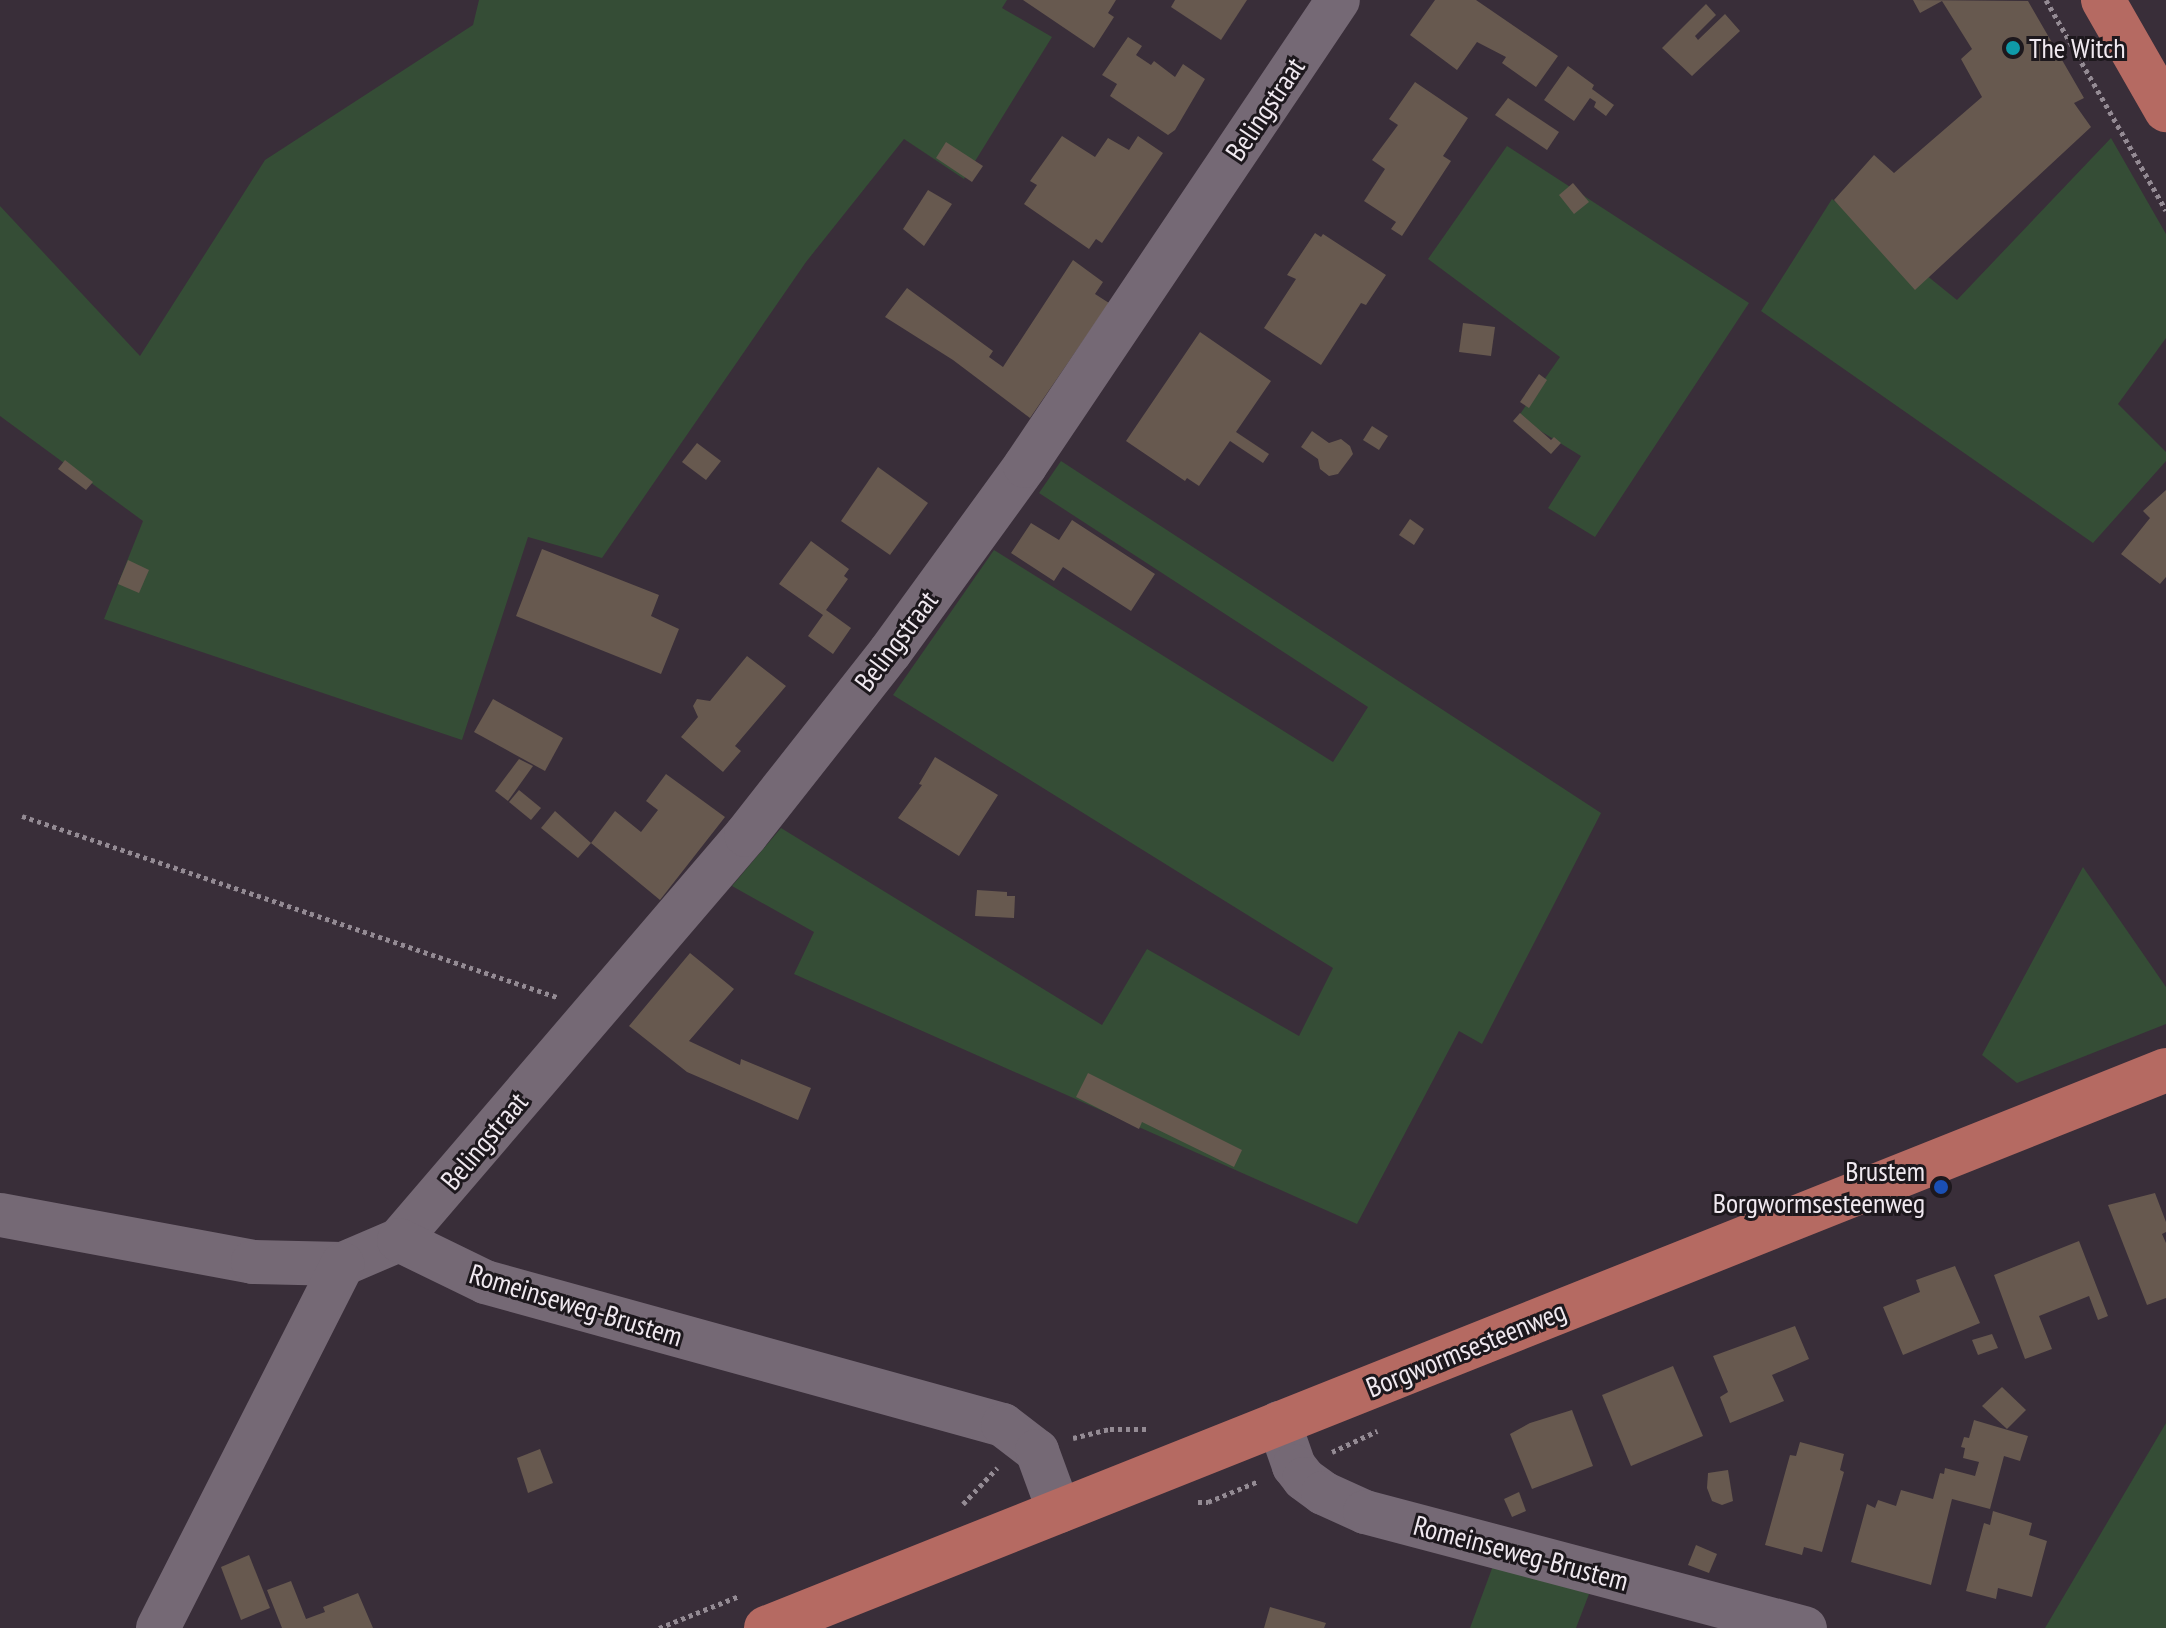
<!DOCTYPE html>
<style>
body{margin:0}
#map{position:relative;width:2166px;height:1628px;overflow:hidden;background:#392e39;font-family:"PT Sans Narrow",sans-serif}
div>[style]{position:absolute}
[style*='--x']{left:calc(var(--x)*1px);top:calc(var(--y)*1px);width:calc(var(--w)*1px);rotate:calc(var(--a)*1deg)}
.green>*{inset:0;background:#354d36}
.building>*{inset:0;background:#67594f}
.path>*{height:5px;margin-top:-2.5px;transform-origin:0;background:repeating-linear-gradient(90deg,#948b94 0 4px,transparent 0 8px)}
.minor>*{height:44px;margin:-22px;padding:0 22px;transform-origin:22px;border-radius:22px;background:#756975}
.major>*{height:44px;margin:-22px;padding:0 22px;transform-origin:22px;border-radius:22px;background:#b56a62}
.dots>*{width:22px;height:22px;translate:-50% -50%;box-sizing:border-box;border:4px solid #1d181d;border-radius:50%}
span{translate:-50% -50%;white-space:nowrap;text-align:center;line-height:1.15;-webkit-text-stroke:6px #1d181d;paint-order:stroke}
.poi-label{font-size:28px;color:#f0e9f0}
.left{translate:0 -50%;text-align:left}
.right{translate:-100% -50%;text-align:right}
.street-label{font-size:28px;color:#f0e9f0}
</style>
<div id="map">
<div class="green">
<div style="clip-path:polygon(479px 0,1007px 0,1002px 8px,1052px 37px,964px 179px,904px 139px,806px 262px,602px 558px,528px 537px,462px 740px,104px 619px,143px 521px,0 416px,0 206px,140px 356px,265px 160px,473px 25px)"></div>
<div style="clip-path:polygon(2111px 138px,2166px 234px,2166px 338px,2118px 404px,2166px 452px,2166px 461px,2093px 543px,1761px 311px,1832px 199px,1957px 300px)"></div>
<div style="clip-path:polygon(1507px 146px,1749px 303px,1595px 537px,1548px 508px,1581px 456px,1518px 417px,1560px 357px,1428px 259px)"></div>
<div style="clip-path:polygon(1061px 461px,1601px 813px,1482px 1044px,1459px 1031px,1357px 1224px,794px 974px,814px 932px,732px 886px,781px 828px,1102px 1025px,1147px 949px,1299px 1036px,1333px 968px,893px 695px,994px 550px,1333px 762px,1368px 707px,1039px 493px)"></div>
<div style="clip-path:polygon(2083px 867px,2166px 987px,2166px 1024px,2017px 1083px,1982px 1055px)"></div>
<div style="clip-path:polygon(2166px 1423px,2166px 1628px,2045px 1628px)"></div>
<div style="clip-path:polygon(1494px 1563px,1589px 1594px,1576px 1628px,1470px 1628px)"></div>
</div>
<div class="building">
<div style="clip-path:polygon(1023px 0,1116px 0,1108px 13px,1114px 17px,1094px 48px)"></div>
<div style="clip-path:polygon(1175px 0,1247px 0,1221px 40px,1171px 7px)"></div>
<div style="clip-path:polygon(1435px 0,1476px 0,1558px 56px,1536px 87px,1502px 63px,1506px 57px,1477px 42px,1457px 70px,1410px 35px)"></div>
<div style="clip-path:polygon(1913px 0,2028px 1px,2084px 98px,2074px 103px,2091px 127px,1915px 290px,1834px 200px,1874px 155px,1894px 173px,1982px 97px,1961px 59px,1972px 49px,1942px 1px,1920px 13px)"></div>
<div style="clip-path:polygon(1706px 4px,1716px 15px,1695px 36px,1698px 40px,1725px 14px,1740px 31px,1692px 76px,1662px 48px)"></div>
<div style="clip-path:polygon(1128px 37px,1142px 46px,1136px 55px,1151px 65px,1154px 61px,1175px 77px,1183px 64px,1205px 79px,1175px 130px,1168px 135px,1110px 96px,1117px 84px,1102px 75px)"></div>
<div style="clip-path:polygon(1568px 66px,1594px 85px,1592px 89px,1614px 105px,1606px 116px,1594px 107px,1596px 102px,1590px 98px,1574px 121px,1544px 100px)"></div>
<div style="clip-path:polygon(1415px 82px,1468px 118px,1443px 156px,1451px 161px,1402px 236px,1391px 229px,1396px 222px,1364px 201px,1385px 169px,1372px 160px,1398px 125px,1389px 119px)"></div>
<div style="clip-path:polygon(1508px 98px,1559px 132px,1547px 150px,1495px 115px)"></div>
<div style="clip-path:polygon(1062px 136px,1095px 157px,1108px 138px,1129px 150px,1138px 136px,1163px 153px,1102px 243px,1096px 239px,1089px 249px,1024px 204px,1037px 185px,1030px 181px)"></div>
<div style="clip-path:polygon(946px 142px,983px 166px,972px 182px,936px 158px)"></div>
<div style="clip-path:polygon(1573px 183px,1589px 202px,1574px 214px,1559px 195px)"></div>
<div style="clip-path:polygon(928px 190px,952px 204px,924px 246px,903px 229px)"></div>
<div style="clip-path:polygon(1315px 233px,1321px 237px,1323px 234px,1386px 275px,1366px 305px,1361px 303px,1321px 365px,1264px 328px,1296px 279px,1287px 275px)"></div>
<div style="clip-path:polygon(1073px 260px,1103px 282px,1095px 294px,1109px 303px,1030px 418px,953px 360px,885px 317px,907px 288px,993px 351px,989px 357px,1003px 367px)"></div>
<div style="clip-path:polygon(1463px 323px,1495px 327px,1491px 356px,1459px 352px)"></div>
<div style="clip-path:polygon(1200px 332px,1271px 381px,1236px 432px,1269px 454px,1263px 463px,1230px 441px,1199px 486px,1187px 478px,1185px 481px,1126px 441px)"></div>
<div style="clip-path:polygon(1539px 374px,1547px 380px,1529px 408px,1520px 402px)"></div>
<div style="clip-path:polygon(1520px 413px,1551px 440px,1554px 437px,1561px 443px,1551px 454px,1513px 421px)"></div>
<div style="clip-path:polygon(1372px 426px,1388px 436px,1379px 450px,1363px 440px)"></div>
<div style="clip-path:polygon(1312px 431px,1329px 443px,1341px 439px,1350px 446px,1353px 454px,1338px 474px,1329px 476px,1320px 469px,1318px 459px,1301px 447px)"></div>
<div style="clip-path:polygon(697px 443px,721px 461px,706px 480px,682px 462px)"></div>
<div style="clip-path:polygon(65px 460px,93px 482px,86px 490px,58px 469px)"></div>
<div style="clip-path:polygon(878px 467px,928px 503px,890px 555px,841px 521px)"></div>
<div style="clip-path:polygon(2166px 490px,2166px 577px,2160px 584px,2121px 554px,2150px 518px,2143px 511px)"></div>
<div style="clip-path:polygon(1410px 519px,1424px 529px,1414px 545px,1399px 535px)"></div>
<div style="clip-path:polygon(1072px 520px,1155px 574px,1131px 611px,1063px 567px,1054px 581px,1011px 553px,1031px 523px,1059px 540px)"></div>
<div style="clip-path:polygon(811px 541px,849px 569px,844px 576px,848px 579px,826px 610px,851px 628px,833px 654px,808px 636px,823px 615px,779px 584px)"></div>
<div style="clip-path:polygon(542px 549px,659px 595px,651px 616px,679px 629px,661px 674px,516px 616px)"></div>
<div style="clip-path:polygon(128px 560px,149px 570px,139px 593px,118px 584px)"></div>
<div style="clip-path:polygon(747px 656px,786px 686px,735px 746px,741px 751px,723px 772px,681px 737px,698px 717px,693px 706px,697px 699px,710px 701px)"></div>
<div style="clip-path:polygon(493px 699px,563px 738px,545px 771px,474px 732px)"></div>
<div style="clip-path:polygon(935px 757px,998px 795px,959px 856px,898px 818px,922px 785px,919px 784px)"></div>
<div style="clip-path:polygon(519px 759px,533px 766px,508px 801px,495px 791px)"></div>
<div style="clip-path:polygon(666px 774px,725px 817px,660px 900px,591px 843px,615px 811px,641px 832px,658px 810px,646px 801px)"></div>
<div style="clip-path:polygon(519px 790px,541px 808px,531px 820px,509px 802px)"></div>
<div style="clip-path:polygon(555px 811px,591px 843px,578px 858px,541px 828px)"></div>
<div style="clip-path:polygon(977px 890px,1007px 892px,1007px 896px,1015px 896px,1014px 918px,975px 916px)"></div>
<div style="clip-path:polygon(690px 953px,734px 989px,689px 1041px,740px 1065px,741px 1059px,811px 1088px,798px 1120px,687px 1072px,629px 1026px)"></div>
<div style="clip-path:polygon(1088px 1073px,1242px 1150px,1234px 1167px,1142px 1122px,1139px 1129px,1076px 1097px)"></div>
<div style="clip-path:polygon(2155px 1193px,2166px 1222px,2166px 1232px,2162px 1234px,2166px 1243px,2166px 1298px,2147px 1305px,2108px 1205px)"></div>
<div style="clip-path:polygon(2079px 1241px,2108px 1316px,2098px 1320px,2089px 1296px,2039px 1316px,2052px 1349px,2025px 1359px,1994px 1275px)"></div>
<div style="clip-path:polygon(1955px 1266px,1980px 1323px,1903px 1355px,1883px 1307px,1920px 1292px,1916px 1280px)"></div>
<div style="clip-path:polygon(1795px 1326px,1809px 1359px,1772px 1375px,1784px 1401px,1730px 1423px,1720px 1397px,1728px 1392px,1713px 1356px)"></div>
<div style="clip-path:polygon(1992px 1334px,1998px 1348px,1978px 1355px,1972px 1340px)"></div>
<div style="clip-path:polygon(1673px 1366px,1703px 1436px,1631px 1466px,1602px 1395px)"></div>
<div style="clip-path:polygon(2002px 1387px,2026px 1410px,2007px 1429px,1982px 1406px)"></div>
<div style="clip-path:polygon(1572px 1410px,1593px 1466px,1532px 1489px,1510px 1434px,1530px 1423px)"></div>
<div style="clip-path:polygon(1974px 1420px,2028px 1436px,2020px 1461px,2004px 1456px,1990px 1509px,1952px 1499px,1931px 1585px,1851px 1562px,1867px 1504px,1875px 1508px,1878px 1500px,1896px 1506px,1901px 1490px,1933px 1499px,1940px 1473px,1944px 1474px,1945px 1468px,1975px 1476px,1979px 1462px,1963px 1458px,1965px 1448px,1961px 1447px,1964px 1437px,1969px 1438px)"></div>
<div style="clip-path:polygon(1800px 1442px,1844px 1454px,1840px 1470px,1844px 1472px,1822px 1552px,1804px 1547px,1802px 1555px,1765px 1545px,1790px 1455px,1796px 1456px)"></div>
<div style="clip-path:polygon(540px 1449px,553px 1483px,528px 1493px,517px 1458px)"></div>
<div style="clip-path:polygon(1728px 1470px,1733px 1501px,1722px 1505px,1712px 1501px,1707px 1488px,1708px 1473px)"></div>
<div style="clip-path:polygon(1519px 1492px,1526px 1511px,1512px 1517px,1504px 1499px)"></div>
<div style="clip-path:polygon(1993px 1511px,2032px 1523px,2029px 1535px,2047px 1541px,2032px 1597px,1998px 1588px,1996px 1599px,1966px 1591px,1984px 1523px,1990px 1525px)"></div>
<div style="clip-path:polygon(1696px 1545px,1717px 1554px,1709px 1573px,1688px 1565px)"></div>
<div style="clip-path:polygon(249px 1555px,270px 1608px,241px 1620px,221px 1567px)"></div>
<div style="clip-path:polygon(291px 1581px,306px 1619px,325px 1612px,323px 1607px,358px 1593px,373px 1628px,282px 1628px,267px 1590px)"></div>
<div style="clip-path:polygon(1270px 1607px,1326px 1623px,1324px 1628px,1264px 1628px)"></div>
</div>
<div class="path">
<div style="--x:2046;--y:0;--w:242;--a:60.3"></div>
<div style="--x:22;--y:816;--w:565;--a:18.69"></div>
<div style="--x:1073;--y:1438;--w:38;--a:-14"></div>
<div style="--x:1110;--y:1429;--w:40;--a:0"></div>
<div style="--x:1332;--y:1452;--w:50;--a:-25"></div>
<div style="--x:1198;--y:1502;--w:10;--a:0"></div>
<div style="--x:1208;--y:1502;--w:55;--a:-22.4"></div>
<div style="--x:963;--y:1504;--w:50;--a:-46.6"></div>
<div style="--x:659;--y:1628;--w:86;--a:-21.8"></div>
</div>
<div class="minor">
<div style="--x:0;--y:1215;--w:257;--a:10.5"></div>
<div style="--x:253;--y:1262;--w:90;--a:1.3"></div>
<div style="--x:343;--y:1264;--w:61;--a:-23.2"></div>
<div style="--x:399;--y:1240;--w:533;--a:-49.41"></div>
<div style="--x:746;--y:835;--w:233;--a:-51.8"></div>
<div style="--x:890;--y:652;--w:230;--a:-54"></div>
<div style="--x:1025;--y:466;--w:561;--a:-56.11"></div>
<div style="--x:399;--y:1240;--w:96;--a:26"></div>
<div style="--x:485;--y:1282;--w:537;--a:15.43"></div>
<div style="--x:1003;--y:1425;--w:43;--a:37.4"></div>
<div style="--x:1037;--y:1451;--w:64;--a:69.9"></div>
<div style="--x:1279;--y:1423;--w:46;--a:70.8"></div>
<div style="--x:1294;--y:1466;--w:16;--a:52"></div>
<div style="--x:1304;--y:1479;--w:24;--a:36"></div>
<div style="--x:1323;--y:1493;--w:46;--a:24.3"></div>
<div style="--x:1365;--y:1512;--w:455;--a:14.8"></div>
<div style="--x:158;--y:1628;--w:408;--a:-63.1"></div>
</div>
<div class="major">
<div style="--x:2103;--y:0;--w:127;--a:60.2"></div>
<div style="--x:766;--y:1628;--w:1507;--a:-21.73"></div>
</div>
<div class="dots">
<div style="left:2013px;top:48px;background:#0f9aa8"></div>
<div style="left:1941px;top:1187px;background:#1a4fb4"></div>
</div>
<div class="poi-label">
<span class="left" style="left:2029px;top:48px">The Witch</span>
<span class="right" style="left:1925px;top:1187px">Brustem<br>Borgwormsesteenweg</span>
</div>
<div class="street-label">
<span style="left:1265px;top:109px;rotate:-56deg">Belingstraat</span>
<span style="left:896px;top:641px;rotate:-53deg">Belingstraat</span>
<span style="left:484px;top:1141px;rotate:-50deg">Belingstraat</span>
<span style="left:576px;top:1305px;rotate:17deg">Romeinseweg-Brustem</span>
<span style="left:1466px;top:1349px;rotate:-22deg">Borgwormsesteenweg</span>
<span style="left:1521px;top:1553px;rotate:15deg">Romeinseweg-Brustem</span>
</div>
</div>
